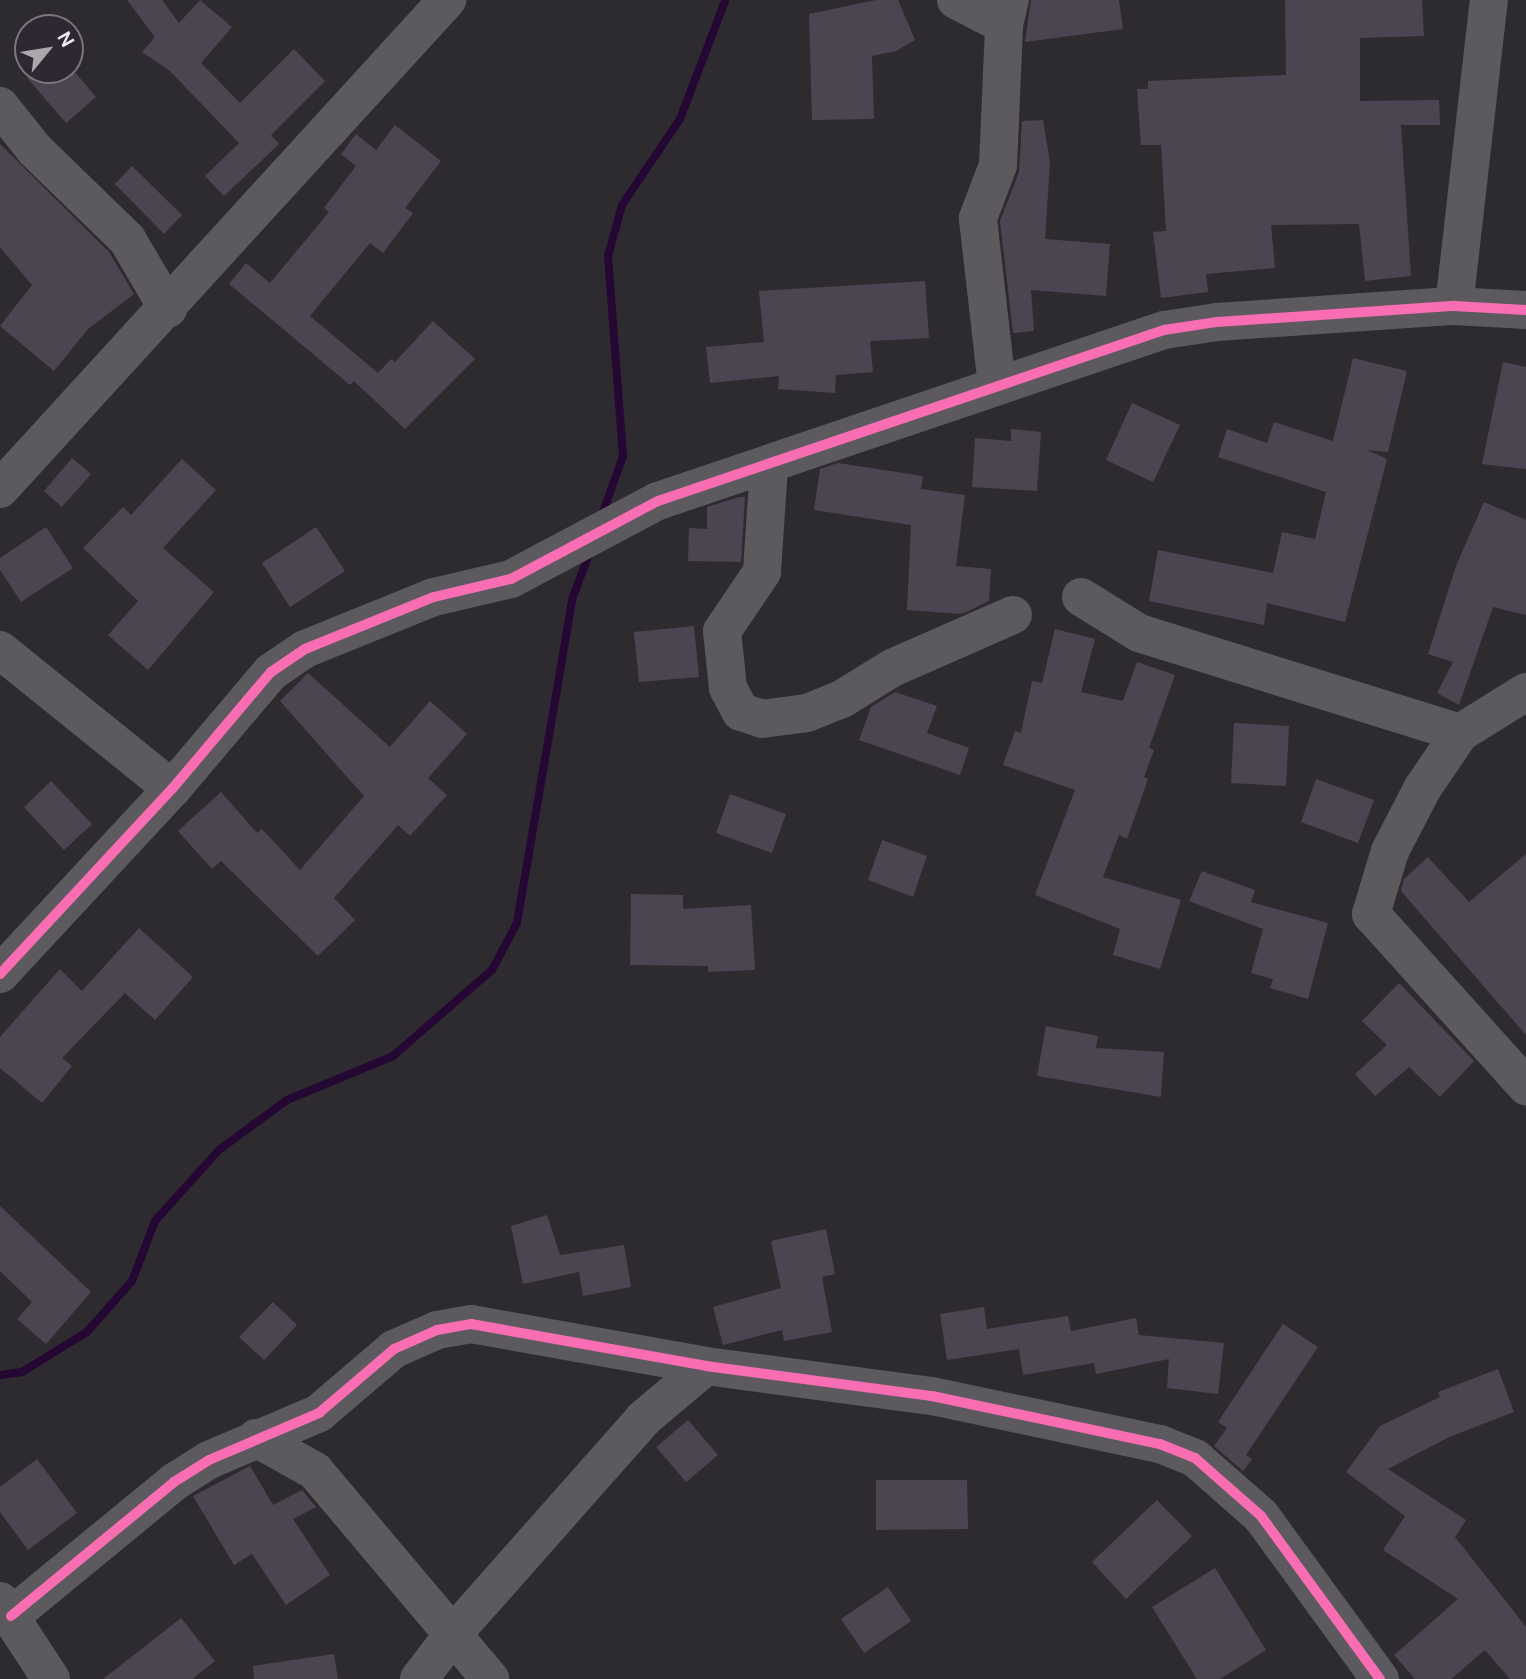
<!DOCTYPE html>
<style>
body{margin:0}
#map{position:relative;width:1526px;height:1679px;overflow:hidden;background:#2e2b30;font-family:"DM Sans",sans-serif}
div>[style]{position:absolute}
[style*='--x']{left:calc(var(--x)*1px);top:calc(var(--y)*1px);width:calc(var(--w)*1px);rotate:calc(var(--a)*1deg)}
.stream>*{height:8px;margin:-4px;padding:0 4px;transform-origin:4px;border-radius:4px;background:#250733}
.building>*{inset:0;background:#4d4452}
.minor>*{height:38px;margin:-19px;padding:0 19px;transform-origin:19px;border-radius:19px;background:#5c5a5e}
.cycleway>*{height:10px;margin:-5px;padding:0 5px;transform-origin:5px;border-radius:5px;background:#f96db3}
span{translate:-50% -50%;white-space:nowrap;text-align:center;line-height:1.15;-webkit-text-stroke:6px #2f2833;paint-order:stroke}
.north{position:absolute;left:14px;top:14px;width:70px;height:70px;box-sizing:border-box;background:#2f2833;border:2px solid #7b767f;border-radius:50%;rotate:60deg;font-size:19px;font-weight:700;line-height:28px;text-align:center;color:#eeeaf1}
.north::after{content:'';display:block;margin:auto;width:24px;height:32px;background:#aba7ad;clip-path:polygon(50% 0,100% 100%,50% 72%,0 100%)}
</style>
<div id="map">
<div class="stream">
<div style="--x:602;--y:515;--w:63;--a:-70.4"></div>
<div style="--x:623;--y:456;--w:201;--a:-94.3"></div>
<div style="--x:608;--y:256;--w:53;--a:-74.6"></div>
<div style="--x:622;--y:205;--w:104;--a:-56"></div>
<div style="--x:680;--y:119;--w:126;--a:-69.1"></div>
<div style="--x:0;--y:1375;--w:22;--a:-8"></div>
<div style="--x:22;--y:1372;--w:76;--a:-31.6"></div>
<div style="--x:87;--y:1332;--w:68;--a:-48.6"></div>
<div style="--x:132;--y:1281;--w:64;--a:-69"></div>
<div style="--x:155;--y:1221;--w:96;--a:-48"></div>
<div style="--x:219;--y:1150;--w:84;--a:-36.3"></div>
<div style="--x:287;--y:1100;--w:115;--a:-22.5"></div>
<div style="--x:393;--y:1056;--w:131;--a:-41"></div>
<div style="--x:492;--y:970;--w:53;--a:-62"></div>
<div style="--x:517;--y:923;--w:331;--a:-80.3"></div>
<div style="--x:573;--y:597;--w:46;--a:-69.6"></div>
</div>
<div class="building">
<div style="clip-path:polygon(127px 0,162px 0,179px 23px,200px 0,232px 27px,201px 63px,240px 103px,294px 49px,325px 81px,271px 135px,279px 144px,224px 196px,205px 176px,239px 143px,170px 71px,142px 52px,155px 37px)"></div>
<div style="clip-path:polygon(876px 0,898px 0,915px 40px,896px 51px,872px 56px,874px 119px,812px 120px,809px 14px)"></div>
<div style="clip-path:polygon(1031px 0,1119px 0,1123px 29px,1025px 42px)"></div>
<div style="clip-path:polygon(1285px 0,1422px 0,1424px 36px,1360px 38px,1360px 101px,1439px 100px,1440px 125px,1401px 125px,1411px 276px,1365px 281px,1359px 224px,1271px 225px,1275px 268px,1206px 274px,1208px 292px,1161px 298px,1153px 232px,1166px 231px,1161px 145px,1141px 145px,1137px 89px,1148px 89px,1148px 81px,1286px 75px)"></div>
<div style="clip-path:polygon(39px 70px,73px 70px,96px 97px,66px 123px,28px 79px)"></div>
<div style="clip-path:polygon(1043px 120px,1050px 162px,1045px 239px,1110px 244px,1106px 296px,1031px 290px,1034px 331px,1013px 333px,1000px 221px,1019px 172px,1022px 121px)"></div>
<div style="clip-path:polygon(395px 125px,441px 161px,405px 208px,413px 213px,383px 253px,370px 243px,310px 316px,378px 373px,391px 359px,395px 362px,433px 321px,475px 359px,405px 429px,354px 381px,350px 385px,229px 284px,246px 263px,270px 283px,329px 212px,324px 208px,356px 166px,341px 154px,356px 134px,376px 150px)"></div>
<div style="clip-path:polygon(0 144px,109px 252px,134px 294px,88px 329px,54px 371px,0 326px,32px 285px,0 247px)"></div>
<div style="clip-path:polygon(132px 166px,182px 215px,164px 234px,115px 184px)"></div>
<div style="clip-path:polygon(925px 281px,929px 338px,870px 341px,873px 372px,836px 375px,835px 393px,778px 389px,779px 376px,710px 383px,706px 347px,764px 342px,759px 291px)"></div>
<div style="clip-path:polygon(1353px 358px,1407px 371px,1388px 452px,1367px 450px,1387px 459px,1345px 622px,1267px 603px,1264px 625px,1149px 601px,1158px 550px,1273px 573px,1282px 532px,1315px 539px,1326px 492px,1218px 457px,1227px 429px,1267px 443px,1274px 422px,1333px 441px)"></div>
<div style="clip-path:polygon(1503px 362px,1526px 367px,1526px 469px,1482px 464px)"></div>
<div style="clip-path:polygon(1132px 403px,1180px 425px,1153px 482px,1106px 460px)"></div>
<div style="clip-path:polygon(1011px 429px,1041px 432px,1037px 491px,972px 487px,975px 438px,1011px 441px)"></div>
<div style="clip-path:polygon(72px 458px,91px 474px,62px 507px,44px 491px)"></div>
<div style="clip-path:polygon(182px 459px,216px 490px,163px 548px,214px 592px,148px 670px,108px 635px,138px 601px,83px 548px,123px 507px,131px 515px)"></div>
<div style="clip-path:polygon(838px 463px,923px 476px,921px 489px,965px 495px,956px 566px,991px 569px,989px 601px,962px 614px,907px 610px,911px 525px,814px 510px,820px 469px)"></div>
<div style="clip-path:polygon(739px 497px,745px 497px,741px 562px,688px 561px,689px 528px,707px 529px,707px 507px)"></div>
<div style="clip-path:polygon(1484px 502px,1526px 520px,1526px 615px,1493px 607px,1459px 705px,1437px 693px,1453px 662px,1428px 654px,1456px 566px)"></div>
<div style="clip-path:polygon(46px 527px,73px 568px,21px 602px,0 570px,0 558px)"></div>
<div style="clip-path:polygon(316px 527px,345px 571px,290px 607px,262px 563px)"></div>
<div style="clip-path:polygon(694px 626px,699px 677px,639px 682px,634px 632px)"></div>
<div style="clip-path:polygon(1055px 629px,1095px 639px,1081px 692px,1123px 701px,1137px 662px,1175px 675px,1149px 748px,1154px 750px,1144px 777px,1148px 779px,1127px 839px,1119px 835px,1103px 877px,1181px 900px,1160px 969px,1113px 955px,1120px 929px,1035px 895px,1075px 790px,1003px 765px,1015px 731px,1021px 733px,1032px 681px,1042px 683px)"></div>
<div style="clip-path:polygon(308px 673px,390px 747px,430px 701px,467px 734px,428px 778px,447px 795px,410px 836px,398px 825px,334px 898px,355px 920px,318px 956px,221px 861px,212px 869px,178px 831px,221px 792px,257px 833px,262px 829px,300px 870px,364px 796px,280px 701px)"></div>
<div style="clip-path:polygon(895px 692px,937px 706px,927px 733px,969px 748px,960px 775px,859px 740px,871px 707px)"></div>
<div style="clip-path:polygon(1234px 723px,1289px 726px,1286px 786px,1231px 783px)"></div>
<div style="clip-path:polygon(1316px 779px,1374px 800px,1358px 843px,1301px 822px)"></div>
<div style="clip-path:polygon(51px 781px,92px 824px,64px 850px,24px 807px)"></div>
<div style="clip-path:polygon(730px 794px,786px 814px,772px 853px,716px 833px)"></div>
<div style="clip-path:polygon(882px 840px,927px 856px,913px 897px,868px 880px)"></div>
<div style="clip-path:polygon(1526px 854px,1526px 1035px,1401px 891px,1404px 879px,1428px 857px,1469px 902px)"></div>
<div style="clip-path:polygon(1202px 871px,1255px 890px,1251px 902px,1328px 923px,1308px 999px,1270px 988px,1273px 979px,1251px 973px,1263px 929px,1189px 901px)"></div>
<div style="clip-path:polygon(631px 894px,683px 895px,683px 909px,751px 905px,755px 970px,708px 972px,708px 966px,630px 965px)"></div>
<div style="clip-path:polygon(139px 928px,193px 977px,155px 1020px,125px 993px,62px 1058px,72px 1066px,42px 1103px,0 1068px,0 1037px,60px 969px,82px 991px)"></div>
<div style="clip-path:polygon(1399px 983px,1474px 1061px,1440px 1097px,1409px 1067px,1375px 1096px,1355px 1074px,1387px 1045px,1362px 1021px)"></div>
<div style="clip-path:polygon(1046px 1026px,1098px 1036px,1096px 1048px,1164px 1052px,1161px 1097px,1037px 1076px)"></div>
<div style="clip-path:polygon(0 1206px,91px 1292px,46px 1344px,17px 1319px,32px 1302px,0 1271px)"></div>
<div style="clip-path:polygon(547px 1215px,560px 1255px,624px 1245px,631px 1287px,583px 1296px,579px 1272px,523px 1284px,511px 1226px)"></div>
<div style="clip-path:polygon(826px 1229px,835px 1274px,822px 1277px,832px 1332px,784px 1341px,782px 1330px,723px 1345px,713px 1307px,781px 1288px,771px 1241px)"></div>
<div style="clip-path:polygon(273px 1302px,297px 1325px,264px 1360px,239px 1337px)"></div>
<div style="clip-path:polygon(984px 1307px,987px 1329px,1068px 1316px,1071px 1331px,1136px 1318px,1139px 1335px,1224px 1343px,1218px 1394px,1167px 1388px,1169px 1359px,1096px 1374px,1094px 1363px,1023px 1375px,1019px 1349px,947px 1360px,940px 1314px)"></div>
<div style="clip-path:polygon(1283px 1324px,1318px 1347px,1246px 1455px,1252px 1459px,1243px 1471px,1214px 1446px,1227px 1428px,1218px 1422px)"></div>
<div style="clip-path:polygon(1498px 1369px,1514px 1412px,1449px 1437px,1388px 1469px,1466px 1520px,1455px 1537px,1526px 1627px,1526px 1679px,1510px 1679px,1485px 1650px,1451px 1679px,1415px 1679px,1394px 1655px,1458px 1599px,1383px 1550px,1405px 1516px,1346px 1472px,1380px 1426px,1440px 1397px,1438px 1392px)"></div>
<div style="clip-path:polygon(688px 1420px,718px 1455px,686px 1482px,656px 1447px)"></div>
<div style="clip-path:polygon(37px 1459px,77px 1513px,28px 1550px,0 1512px,0 1487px)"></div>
<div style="clip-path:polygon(250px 1466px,273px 1505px,302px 1490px,316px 1507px,293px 1519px,330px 1575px,286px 1605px,252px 1554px,234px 1565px,193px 1496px)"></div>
<div style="clip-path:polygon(876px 1480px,967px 1480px,968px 1529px,876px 1530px)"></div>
<div style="clip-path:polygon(1157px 1500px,1192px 1536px,1126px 1599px,1092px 1562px)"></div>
<div style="clip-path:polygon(1215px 1568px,1266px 1650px,1220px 1679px,1197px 1679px,1152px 1607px)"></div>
<div style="clip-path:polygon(888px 1587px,911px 1621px,864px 1653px,841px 1619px)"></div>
<div style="clip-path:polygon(181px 1618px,215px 1661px,192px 1679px,103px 1679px)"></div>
<div style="clip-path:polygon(334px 1654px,338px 1679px,254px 1679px,253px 1666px)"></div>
</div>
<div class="minor">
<div style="--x:956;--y:0;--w:54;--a:27.5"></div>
<div style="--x:0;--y:106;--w:56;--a:51.5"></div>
<div style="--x:35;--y:150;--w:128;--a:44.1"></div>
<div style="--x:127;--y:239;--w:81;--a:59.6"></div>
<div style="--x:1454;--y:306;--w:308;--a:-83.5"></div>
<div style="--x:997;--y:386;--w:169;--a:-96.5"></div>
<div style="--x:978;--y:218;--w:57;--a:-69.3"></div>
<div style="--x:998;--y:165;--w:140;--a:-87.5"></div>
<div style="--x:1004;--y:25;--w:26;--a:-77"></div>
<div style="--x:769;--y:466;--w:106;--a:93.8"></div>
<div style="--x:762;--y:572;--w:71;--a:124.1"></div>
<div style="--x:722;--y:631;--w:57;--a:84"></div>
<div style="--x:728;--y:688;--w:27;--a:62"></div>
<div style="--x:741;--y:712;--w:22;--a:18"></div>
<div style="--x:762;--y:719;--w:45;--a:-7.6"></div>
<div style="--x:807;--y:713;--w:38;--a:-22"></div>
<div style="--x:842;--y:699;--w:59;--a:-31.8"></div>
<div style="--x:892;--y:668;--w:132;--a:-23.7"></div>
<div style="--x:0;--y:489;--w:663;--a:-47.57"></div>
<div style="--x:1081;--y:597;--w:68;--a:31.8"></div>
<div style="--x:1139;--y:633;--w:336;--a:17.3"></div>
<div style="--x:0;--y:650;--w:221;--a:38.9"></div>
<div style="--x:1526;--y:692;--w:78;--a:148.2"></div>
<div style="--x:1460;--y:733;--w:68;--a:124.2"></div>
<div style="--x:1422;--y:789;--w:70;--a:117.3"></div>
<div style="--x:1390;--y:851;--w:66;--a:106.8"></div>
<div style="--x:1371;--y:914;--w:232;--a:48"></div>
<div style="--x:0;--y:974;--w:253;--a:-47.1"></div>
<div style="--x:172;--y:789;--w:153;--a:-49.8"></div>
<div style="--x:271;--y:672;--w:41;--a:-34.1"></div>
<div style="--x:305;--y:649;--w:139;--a:-22"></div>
<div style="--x:434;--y:597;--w:79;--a:-13.2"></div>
<div style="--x:511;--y:579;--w:166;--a:-28"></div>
<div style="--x:658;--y:501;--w:534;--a:-18.67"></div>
<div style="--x:1164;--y:330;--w:54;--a:-8.6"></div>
<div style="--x:1217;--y:322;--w:238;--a:-3.9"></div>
<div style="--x:1454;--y:306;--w:72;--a:3.2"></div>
<div style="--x:256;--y:1438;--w:68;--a:29.2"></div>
<div style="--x:315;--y:1471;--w:272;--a:49.9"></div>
<div style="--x:0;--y:1601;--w:93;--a:56.8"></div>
<div style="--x:11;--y:1616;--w:211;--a:-39.4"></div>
<div style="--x:174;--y:1482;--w:41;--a:-32.2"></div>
<div style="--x:209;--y:1460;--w:120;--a:-23.1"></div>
<div style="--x:319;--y:1413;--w:99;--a:-40.5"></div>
<div style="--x:394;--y:1349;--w:47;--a:-23.8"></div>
<div style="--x:437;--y:1330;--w:35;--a:-10"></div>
<div style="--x:471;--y:1324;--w:239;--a:10.1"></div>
<div style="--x:706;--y:1366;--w:228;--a:7.6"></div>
<div style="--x:932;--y:1396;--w:233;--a:11.9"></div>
<div style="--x:1160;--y:1444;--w:38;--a:22"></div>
<div style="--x:1195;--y:1458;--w:88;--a:41.3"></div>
<div style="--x:1261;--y:1516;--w:202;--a:53.9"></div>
<div style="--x:419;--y:1679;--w:58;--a:-52.7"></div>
<div style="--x:454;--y:1633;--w:286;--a:-48.5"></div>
<div style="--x:643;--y:1419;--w:82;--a:-40.1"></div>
</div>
<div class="cycleway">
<div style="--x:0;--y:974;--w:253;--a:-47.1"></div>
<div style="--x:172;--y:789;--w:153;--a:-49.8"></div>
<div style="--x:271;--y:672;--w:41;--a:-34.1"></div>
<div style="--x:305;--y:649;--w:139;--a:-22"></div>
<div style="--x:434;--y:597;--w:79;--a:-13.2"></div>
<div style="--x:511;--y:579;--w:166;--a:-28"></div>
<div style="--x:658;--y:501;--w:534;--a:-18.67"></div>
<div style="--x:1164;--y:330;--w:54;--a:-8.6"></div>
<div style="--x:1217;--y:322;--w:238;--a:-3.9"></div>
<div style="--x:1454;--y:306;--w:72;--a:3.2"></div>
<div style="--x:11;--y:1616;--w:211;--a:-39.4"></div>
<div style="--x:174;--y:1482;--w:41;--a:-32.2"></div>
<div style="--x:209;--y:1460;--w:120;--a:-23.1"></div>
<div style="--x:319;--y:1413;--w:99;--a:-40.5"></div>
<div style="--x:394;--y:1349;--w:47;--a:-23.8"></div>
<div style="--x:437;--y:1330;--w:35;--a:-10"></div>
<div style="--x:471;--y:1324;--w:239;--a:10.1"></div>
<div style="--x:706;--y:1366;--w:228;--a:7.6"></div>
<div style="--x:932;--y:1396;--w:233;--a:11.9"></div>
<div style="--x:1160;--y:1444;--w:38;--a:22"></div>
<div style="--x:1195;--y:1458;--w:88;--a:41.3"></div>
<div style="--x:1261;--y:1516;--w:202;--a:53.9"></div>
</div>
<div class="north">N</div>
</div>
